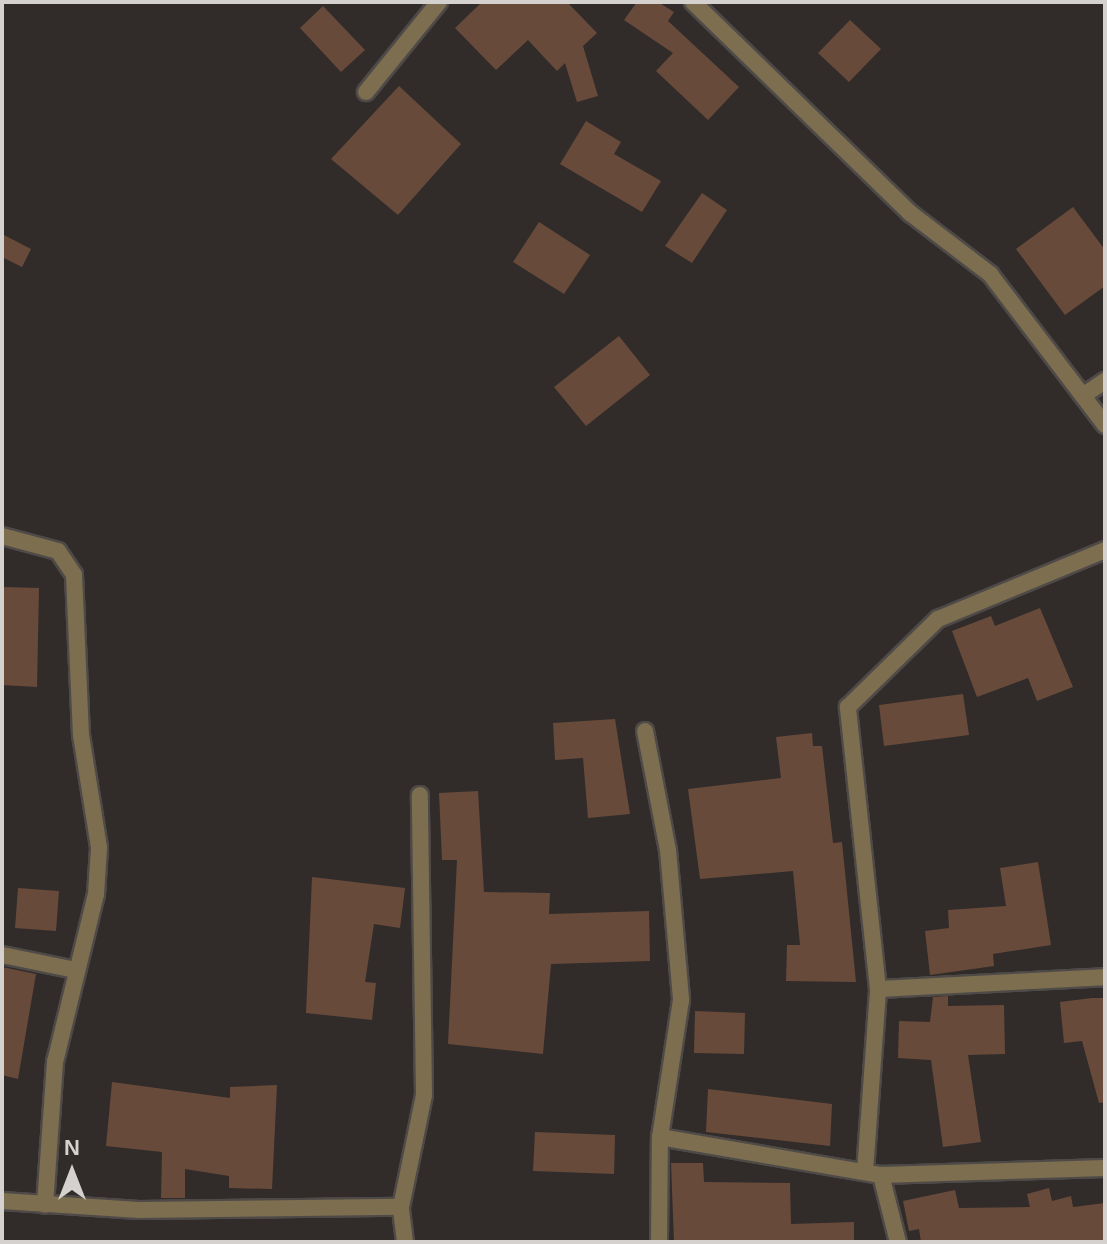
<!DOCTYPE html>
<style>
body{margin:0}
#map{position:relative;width:1107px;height:1244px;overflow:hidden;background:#312c2a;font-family:Arial,sans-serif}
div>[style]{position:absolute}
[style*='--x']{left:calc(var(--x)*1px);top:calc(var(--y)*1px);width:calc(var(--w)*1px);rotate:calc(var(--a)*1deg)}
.building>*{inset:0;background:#684a3b}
.roads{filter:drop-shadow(2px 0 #4e4a48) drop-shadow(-2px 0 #4e4a48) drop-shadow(0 2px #4e4a48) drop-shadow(0 -2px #4e4a48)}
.street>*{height:16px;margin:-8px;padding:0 8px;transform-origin:8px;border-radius:8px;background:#7d6e4f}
span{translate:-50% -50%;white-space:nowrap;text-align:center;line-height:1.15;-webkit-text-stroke:6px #312c2a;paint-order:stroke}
.frame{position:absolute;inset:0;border:4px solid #d4d1cf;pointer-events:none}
.north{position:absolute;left:32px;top:1132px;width:80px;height:80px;-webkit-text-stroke:6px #312c2a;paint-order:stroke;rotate:0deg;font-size:22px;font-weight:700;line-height:32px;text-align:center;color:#d4d1cf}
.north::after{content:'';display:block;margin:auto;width:28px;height:36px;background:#d4d1cf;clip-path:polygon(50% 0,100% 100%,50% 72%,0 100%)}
</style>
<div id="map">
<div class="building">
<div style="clip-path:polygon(482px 2px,567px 2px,597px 33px,583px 46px,598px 96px,577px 102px,565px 63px,557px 71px,528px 40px,496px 70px,455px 28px)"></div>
<div style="clip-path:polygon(637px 2px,658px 2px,674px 12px,668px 21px,739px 87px,708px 120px,656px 71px,673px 53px,624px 20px)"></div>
<div style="clip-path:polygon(323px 6px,365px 50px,341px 72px,300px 28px)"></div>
<div style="clip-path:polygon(850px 20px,881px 49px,849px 82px,818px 53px)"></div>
<div style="clip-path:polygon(399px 86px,461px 144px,398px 215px,331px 159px)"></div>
<div style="clip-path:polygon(586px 121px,621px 142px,614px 154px,661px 181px,642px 212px,560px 164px)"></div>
<div style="clip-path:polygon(702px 193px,727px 210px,692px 263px,665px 246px)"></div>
<div style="clip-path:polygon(1073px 207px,1105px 250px,1105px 286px,1065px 315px,1016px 249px)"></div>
<div style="clip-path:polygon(539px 222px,590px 255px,564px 294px,513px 262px)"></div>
<div style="clip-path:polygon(2px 234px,31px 249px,22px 267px,2px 257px)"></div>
<div style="clip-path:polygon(619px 336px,650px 375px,586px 426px,554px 387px)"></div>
<div style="clip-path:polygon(2px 587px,39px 588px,37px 687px,2px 685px)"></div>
<div style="clip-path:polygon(1040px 608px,1073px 687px,1037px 701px,1028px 678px,977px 697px,952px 631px,991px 616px,995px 626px)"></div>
<div style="clip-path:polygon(963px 694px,969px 735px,884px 746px,879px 705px)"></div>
<div style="clip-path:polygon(615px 719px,630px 814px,588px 818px,583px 758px,555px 760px,553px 723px)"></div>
<div style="clip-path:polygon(812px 733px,813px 746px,822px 746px,833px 843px,842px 842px,856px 982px,786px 981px,787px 945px,800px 945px,793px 871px,700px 879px,688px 789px,781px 778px,776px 737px)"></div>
<div style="clip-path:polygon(478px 791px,484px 892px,550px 893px,549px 914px,649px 911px,650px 961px,551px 964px,543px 1054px,448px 1044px,457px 860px,442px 860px,439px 793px)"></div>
<div style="clip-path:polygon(1038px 862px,1051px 945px,993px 954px,994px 966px,930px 975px,925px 931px,949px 928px,948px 910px,1006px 906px,1000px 868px)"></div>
<div style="clip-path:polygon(312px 877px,405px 888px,400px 928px,374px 924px,365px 982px,376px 983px,372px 1020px,306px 1013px)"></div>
<div style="clip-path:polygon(18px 888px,59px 891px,56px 931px,15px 928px)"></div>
<div style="clip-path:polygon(2px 967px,36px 974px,18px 1079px,2px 1075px)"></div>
<div style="clip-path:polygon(948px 996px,948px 1006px,1004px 1005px,1005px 1054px,968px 1055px,981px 1142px,943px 1147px,931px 1060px,898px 1058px,899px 1021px,930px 1022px,933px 997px)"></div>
<div style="clip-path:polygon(1092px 998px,1105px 998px,1105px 1102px,1099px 1103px,1082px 1041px,1064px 1043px,1060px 1002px)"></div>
<div style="clip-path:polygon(695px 1011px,745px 1013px,744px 1054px,694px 1053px)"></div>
<div style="clip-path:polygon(112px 1082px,230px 1098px,230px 1087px,277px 1085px,272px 1189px,229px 1188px,229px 1176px,185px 1169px,185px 1198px,161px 1198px,162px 1152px,106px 1146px)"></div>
<div style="clip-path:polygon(708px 1089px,832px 1104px,830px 1146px,706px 1132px)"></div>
<div style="clip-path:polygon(535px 1132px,615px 1135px,614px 1174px,533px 1171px)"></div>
<div style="clip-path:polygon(671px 1163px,703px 1163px,704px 1182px,790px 1183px,791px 1224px,854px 1222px,854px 1242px,674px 1242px)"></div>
<div style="clip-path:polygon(1049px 1188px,1052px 1201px,1071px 1196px,1073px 1207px,1105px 1203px,1105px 1242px,921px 1242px,919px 1229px,909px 1231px,903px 1201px,955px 1190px,959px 1208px,1030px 1207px,1027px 1194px)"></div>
</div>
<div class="roads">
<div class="street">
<div style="--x:693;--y:2;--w:303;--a:44.2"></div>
<div style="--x:910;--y:213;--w:101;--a:37.3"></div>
<div style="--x:990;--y:274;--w:190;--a:52.7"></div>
<div style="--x:366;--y:92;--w:116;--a:-51"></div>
<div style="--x:1087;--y:393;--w:22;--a:-34"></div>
<div style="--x:2;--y:536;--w:58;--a:15"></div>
<div style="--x:58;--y:551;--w:29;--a:56"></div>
<div style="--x:74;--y:575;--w:160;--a:87.5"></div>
<div style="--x:81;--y:735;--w:114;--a:80.9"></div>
<div style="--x:99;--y:848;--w:46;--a:93.7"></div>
<div style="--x:96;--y:894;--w:173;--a:103.7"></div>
<div style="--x:55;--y:1062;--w:143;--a:94"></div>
<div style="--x:645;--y:731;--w:121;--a:79.1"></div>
<div style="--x:668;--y:850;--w:151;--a:85"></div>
<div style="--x:681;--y:1000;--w:139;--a:98.7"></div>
<div style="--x:2;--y:955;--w:75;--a:11.6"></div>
<div style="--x:878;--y:989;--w:284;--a:-96.1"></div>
<div style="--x:848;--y:707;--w:126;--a:-44.4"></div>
<div style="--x:938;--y:619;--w:181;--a:-22.4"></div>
<div style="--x:865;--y:1172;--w:183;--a:-85.9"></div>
<div style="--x:878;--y:989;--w:227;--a:-3"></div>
<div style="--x:881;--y:1175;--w:69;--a:75.8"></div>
<div style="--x:2;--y:1201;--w:137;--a:3.8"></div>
<div style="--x:139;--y:1210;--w:262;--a:-0.7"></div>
<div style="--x:405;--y:1242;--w:35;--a:-97"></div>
<div style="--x:401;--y:1207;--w:114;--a:-78.4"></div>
<div style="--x:424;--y:1095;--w:300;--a:-90.8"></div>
<div style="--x:659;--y:1242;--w:105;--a:-89.5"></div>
<div style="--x:660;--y:1137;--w:224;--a:9.8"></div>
<div style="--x:881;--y:1175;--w:224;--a:-1.8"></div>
</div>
</div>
<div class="frame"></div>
<div class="north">N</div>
</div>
